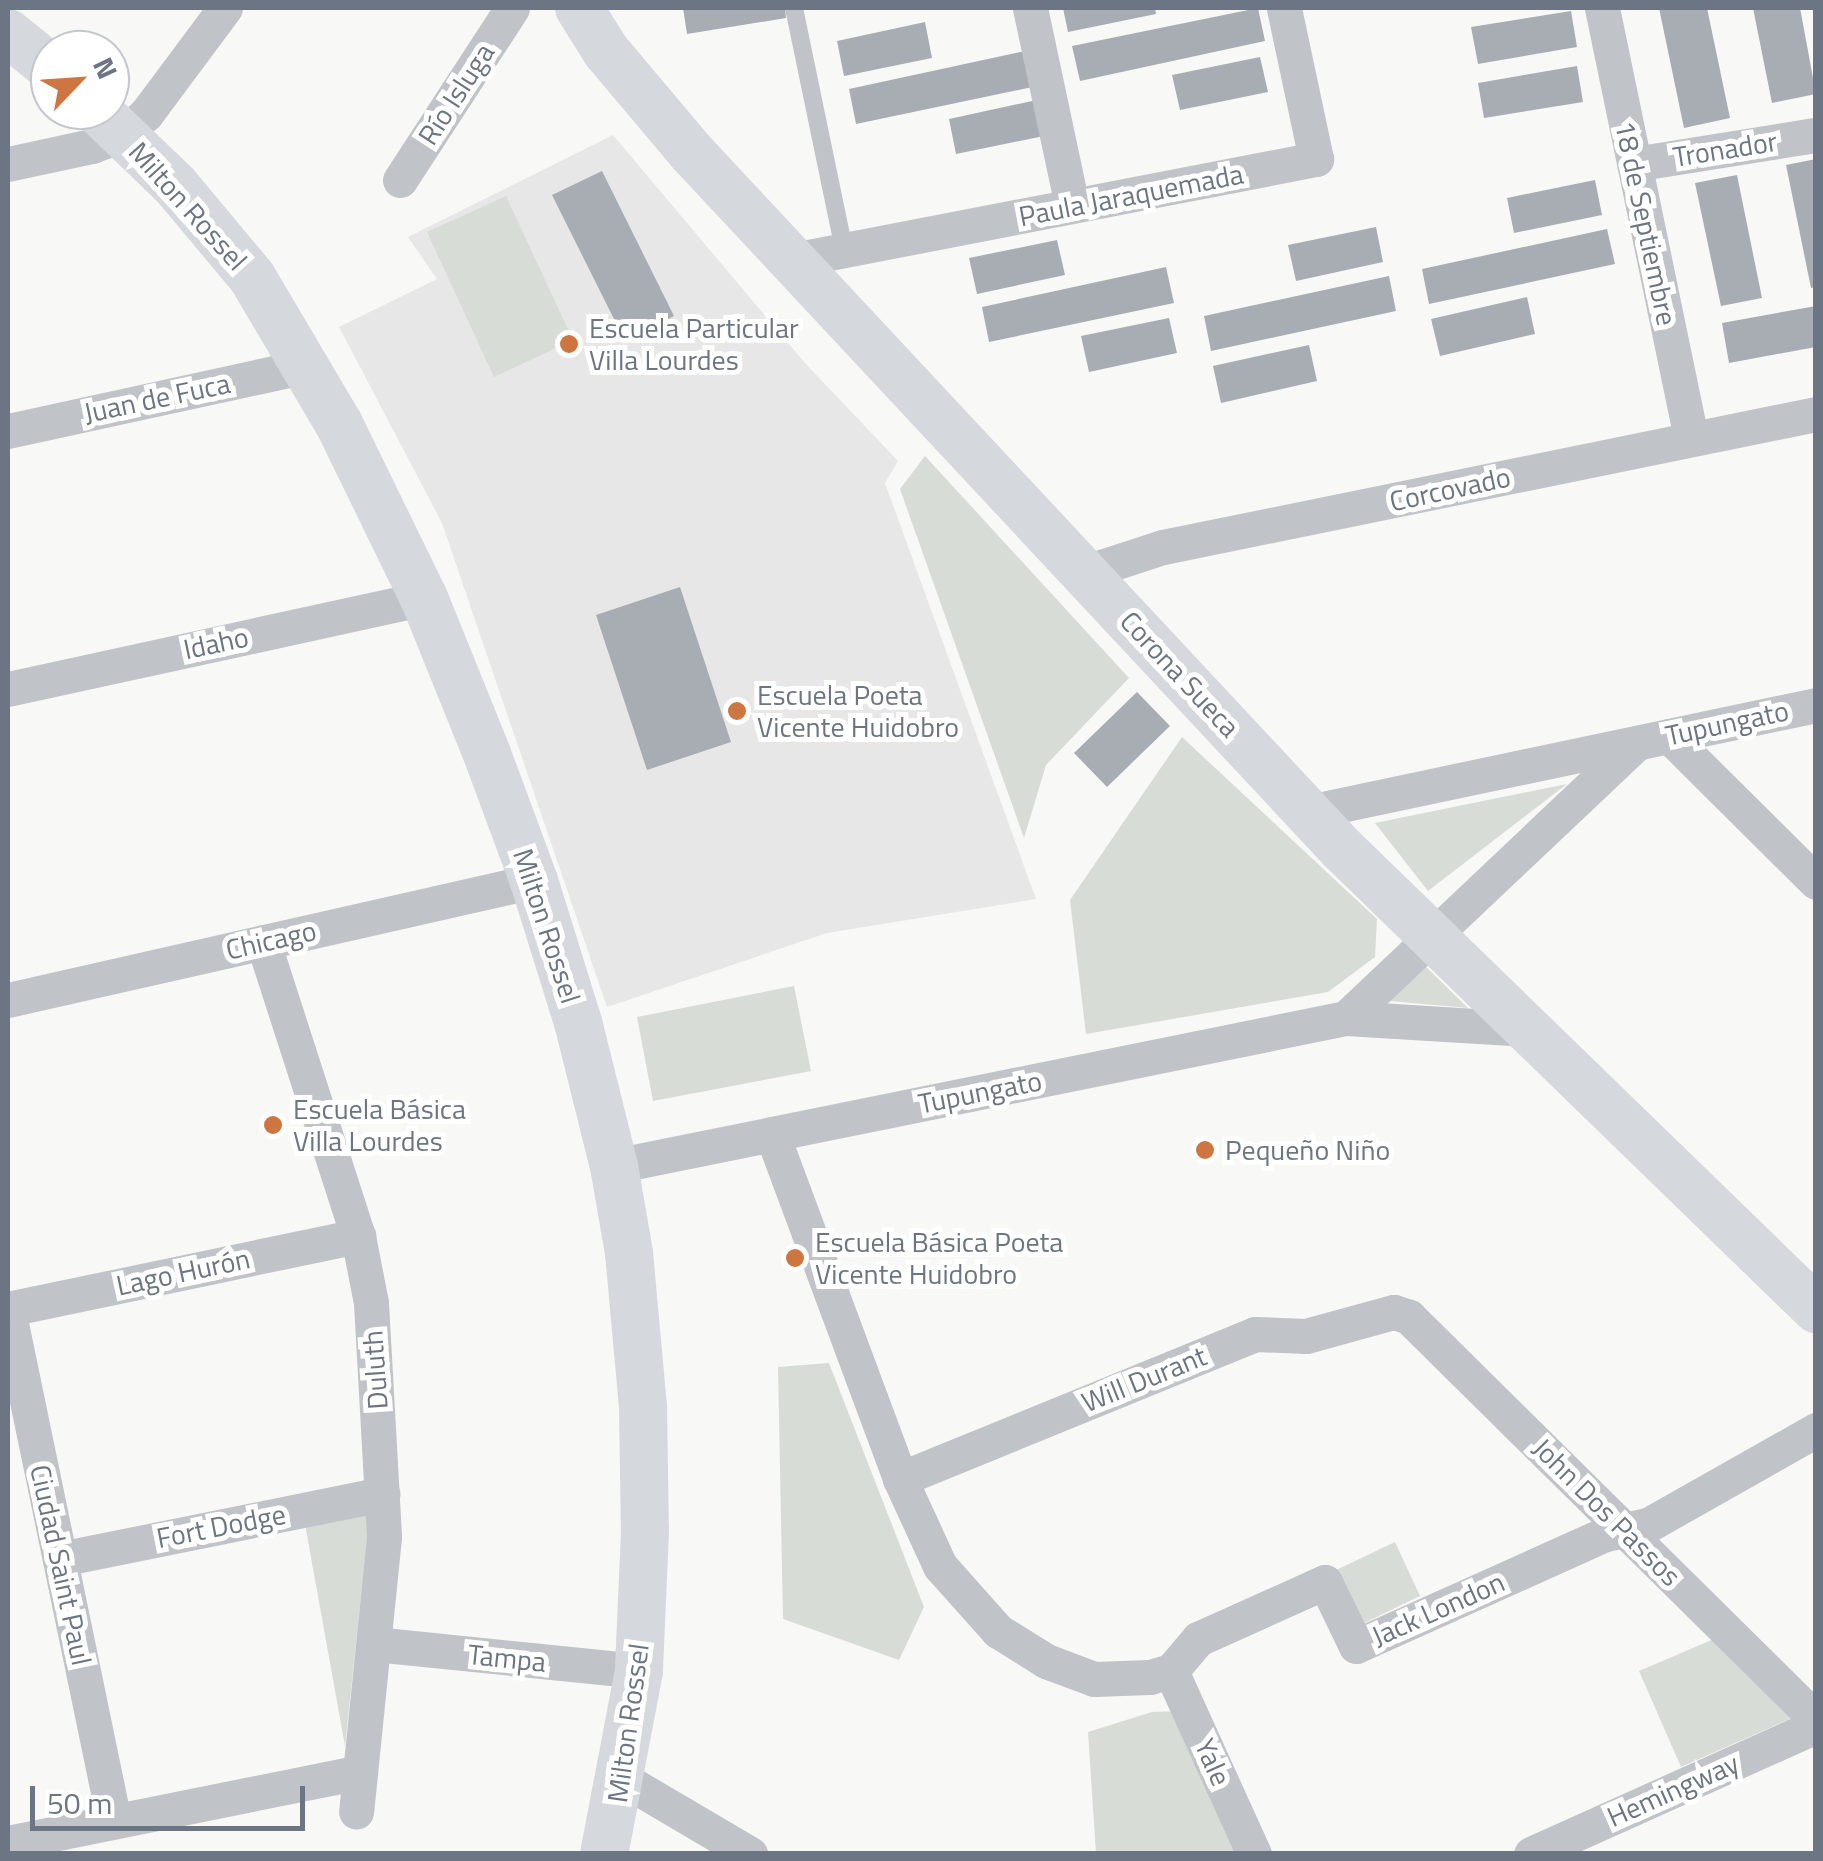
<!DOCTYPE html>
<meta charset="utf-8">
<style>
body{margin:0}
#map{position:relative;width:1823px;height:1861px;overflow:hidden;background:#f8f8f6;font-family:"Titillium Web",sans-serif}
div>[style]{position:absolute}
[style*='--x']{left:calc(var(--x)*1px);top:calc(var(--y)*1px);width:calc(var(--w)*1px);rotate:calc(var(--a)*1deg)}
.built>*{inset:0;background:#e6e7e6}
.green>*{inset:0;background:#d7dcd6}
.building>*{inset:0;background:#a8adb4}
.lane>*{height:18px;margin:-9px;padding:0 9px;transform-origin:9px;border-radius:9px;background:#c0c3c7}
.street>*{height:35px;margin:-17.5px;padding:0 17.5px;transform-origin:17.5px;border-radius:17.5px;background:#c0c3c7}
.secondary>*{height:48px;margin:-24px;padding:0 24px;transform-origin:24px;border-radius:24px;background:#d5d8dc}
.dots>*{width:28px;height:28px;translate:-50% -50%;box-sizing:border-box;border:5px solid #fff;border-radius:50%}
span{translate:-50% -50%;white-space:nowrap;text-align:center;line-height:1.15;-webkit-text-stroke:10px #fff;paint-order:stroke}
.street-label{font-size:28px;color:#6b7583}
.poi-label{font-size:28px;color:#6b7583}
.left{translate:0 -50%;text-align:left}
.frame{position:absolute;inset:0;border:10px solid #6b7583;pointer-events:none}
.north{position:absolute;left:30px;top:30px;width:100px;height:100px;box-sizing:border-box;background:#fff;border:2px solid #c4c8cd;border-radius:50%;rotate:65deg;font-size:28px;font-weight:700;line-height:40px;text-align:center;color:#6b7583}
.north::after{content:'';display:block;margin:auto;width:35px;height:45px;background:#cd7641;clip-path:polygon(50% 0,100% 100%,50% 72%,0 100%)}
.scale{position:absolute;left:30px;top:1786px;width:275px;height:45px;box-sizing:border-box;border:5px solid #6b7583;border-top:0;padding-left:12px;font-size:30px;line-height:35px;white-space:nowrap;color:#6b7583;-webkit-text-stroke:8px #fff;paint-order:stroke}
</style>
<div id="map">
<div class="built">
<div style="clip-path:polygon(613px 135px,804px 362px,898px 461px,885px 483px,1036px 899px,827px 933px,607px 1007px,442px 523px,339px 327px,437px 279px,408px 237px)"></div>
</div>
<div class="green">
<div style="clip-path:polygon(506px 196px,573px 340px,494px 377px,427px 232px)"></div>
<div style="clip-path:polygon(925px 456px,1129px 678px,1046px 765px,1024px 838px,900px 489px)"></div>
<div style="clip-path:polygon(1182px 737px,1377px 919px,1375px 957px,1328px 992px,1086px 1034px,1070px 900px)"></div>
<div style="clip-path:polygon(1567px 784px,1428px 891px,1375px 823px)"></div>
<div style="clip-path:polygon(1424px 965px,1468px 1008px,1389px 1001px)"></div>
<div style="clip-path:polygon(794px 986px,811px 1071px,653px 1101px,637px 1017px)"></div>
<div style="clip-path:polygon(829px 1363px,924px 1607px,899px 1660px,783px 1619px,778px 1367px)"></div>
<div style="clip-path:polygon(370px 1512px,345px 1746px,305px 1524px)"></div>
<div style="clip-path:polygon(1395px 1542px,1420px 1596px,1360px 1625px,1334px 1571px)"></div>
<div style="clip-path:polygon(1714px 1639px,1794px 1717px,1681px 1767px,1639px 1671px)"></div>
<div style="clip-path:polygon(1180px 1711px,1236px 1853px,1096px 1853px,1088px 1732px,1152px 1712px)"></div>
</div>
<div class="building">
<div style="clip-path:polygon(683px 8px,785px 8px,786px 18px,687px 34px)"></div>
<div style="clip-path:polygon(1063px 8px,1155px 8px,1156px 14px,1068px 32px)"></div>
<div style="clip-path:polygon(1258px 8px,1265px 41px,1080px 81px,1072px 46px)"></div>
<div style="clip-path:polygon(1659px 8px,1707px 8px,1730px 118px,1684px 128px)"></div>
<div style="clip-path:polygon(1753px 8px,1800px 8px,1816px 94px,1772px 103px)"></div>
<div style="clip-path:polygon(1571px 11px,1577px 47px,1478px 64px,1471px 27px)"></div>
<div style="clip-path:polygon(925px 22px,932px 58px,844px 76px,837px 41px)"></div>
<div style="clip-path:polygon(1034px 49px,1042px 85px,856px 124px,849px 89px)"></div>
<div style="clip-path:polygon(1260px 57px,1268px 92px,1180px 110px,1172px 75px)"></div>
<div style="clip-path:polygon(1577px 66px,1583px 102px,1484px 118px,1478px 83px)"></div>
<div style="clip-path:polygon(1037px 100px,1044px 136px,956px 154px,949px 119px)"></div>
<div style="clip-path:polygon(1816px 159px,1816px 287px,1811px 288px,1786px 165px)"></div>
<div style="clip-path:polygon(602px 171px,674px 316px,625px 341px,552px 195px)"></div>
<div style="clip-path:polygon(1737px 175px,1762px 298px,1721px 306px,1695px 183px)"></div>
<div style="clip-path:polygon(1595px 180px,1602px 215px,1514px 233px,1507px 198px)"></div>
<div style="clip-path:polygon(1376px 227px,1383px 262px,1296px 281px,1288px 245px)"></div>
<div style="clip-path:polygon(1607px 229px,1615px 264px,1429px 304px,1422px 269px)"></div>
<div style="clip-path:polygon(1057px 240px,1065px 275px,977px 294px,969px 258px)"></div>
<div style="clip-path:polygon(1166px 267px,1174px 303px,989px 342px,982px 307px)"></div>
<div style="clip-path:polygon(1389px 276px,1396px 311px,1211px 351px,1204px 316px)"></div>
<div style="clip-path:polygon(1527px 297px,1535px 334px,1440px 356px,1431px 319px)"></div>
<div style="clip-path:polygon(1816px 306px,1816px 347px,1729px 363px,1722px 323px)"></div>
<div style="clip-path:polygon(1169px 318px,1177px 353px,1089px 372px,1081px 336px)"></div>
<div style="clip-path:polygon(1309px 345px,1317px 381px,1221px 403px,1213px 366px)"></div>
<div style="clip-path:polygon(680px 587px,731px 742px,647px 770px,596px 615px)"></div>
<div style="clip-path:polygon(1137px 692px,1170px 726px,1107px 787px,1074px 753px)"></div>
</div>
<div class="lane">
<div style="--x:794;--y:8;--w:247;--a:78.3"></div>
</div>
<div class="street">
<div style="--x:1030;--y:8;--w:202;--a:78"></div>
<div style="--x:1602;--y:8;--w:440;--a:78.3"></div>
<div style="--x:8;--y:164;--w:86;--a:-12.1"></div>
<div style="--x:92;--y:146;--w:33;--a:-21"></div>
<div style="--x:123;--y:134;--w:30;--a:-41"></div>
<div style="--x:146;--y:114;--w:132;--a:-53.3"></div>
<div style="--x:1634;--y:164;--w:184;--a:-9.1"></div>
<div style="--x:400;--y:180;--w:205;--a:-56.9"></div>
<div style="--x:793;--y:260;--w:533;--a:-10.93"></div>
<div style="--x:1316;--y:159;--w:154;--a:-102"></div>
<div style="--x:8;--y:431;--w:306;--a:-12.3"></div>
<div style="--x:1086;--y:572;--w:81;--a:-18"></div>
<div style="--x:1163;--y:547;--w:666;--a:-11.51"></div>
<div style="--x:8;--y:689;--w:426;--a:-12.3"></div>
<div style="--x:1669;--y:736;--w:207;--a:44.8"></div>
<div style="--x:1308;--y:812;--w:519;--a:-11.89"></div>
<div style="--x:263;--y:942;--w:309;--a:72.1"></div>
<div style="--x:358;--y:1236;--w:68;--a:79"></div>
<div style="--x:371;--y:1303;--w:234;--a:86.8"></div>
<div style="--x:384;--y:1537;--w:276;--a:95.8"></div>
<div style="--x:8;--y:1000;--w:539;--a:-12.75"></div>
<div style="--x:1346;--y:1018;--w:399;--a:-43.4"></div>
<div style="--x:772;--y:1134;--w:368;--a:69.6"></div>
<div style="--x:900;--y:1479;--w:96;--a:65.3"></div>
<div style="--x:940;--y:1566;--w:87;--a:48.3"></div>
<div style="--x:998;--y:1631;--w:57;--a:32"></div>
<div style="--x:1046;--y:1661;--w:51;--a:20.6"></div>
<div style="--x:1094;--y:1679;--w:56;--a:-2"></div>
<div style="--x:1150;--y:1677;--w:22;--a:-16"></div>
<div style="--x:1171;--y:1671;--w:42;--a:-49.8"></div>
<div style="--x:1198;--y:1639;--w:139;--a:-24.2"></div>
<div style="--x:1325;--y:1582;--w:71;--a:64.2"></div>
<div style="--x:1356;--y:1646;--w:273;--a:-24.2"></div>
<div style="--x:1605;--y:1534;--w:44;--a:-11.8"></div>
<div style="--x:1648;--y:1525;--w:193;--a:-29.5"></div>
<div style="--x:614;--y:1166;--w:747;--a:-11.43"></div>
<div style="--x:1346;--y:1018;--w:178;--a:3.5"></div>
<div style="--x:8;--y:1309;--w:523;--a:78.3"></div>
<div style="--x:8;--y:1309;--w:358;--a:-11.8"></div>
<div style="--x:900;--y:1479;--w:383;--a:-22.2"></div>
<div style="--x:1255;--y:1334;--w:51;--a:2.2"></div>
<div style="--x:1306;--y:1336;--w:91;--a:-15.3"></div>
<div style="--x:1394;--y:1312;--w:16;--a:18"></div>
<div style="--x:1409;--y:1317;--w:572;--a:44.65"></div>
<div style="--x:60;--y:1559;--w:329;--a:-11.4"></div>
<div style="--x:374;--y:1644;--w:266;--a:5.8"></div>
<div style="--x:1171;--y:1671;--w:201;--a:65.6"></div>
<div style="--x:621;--y:1778;--w:150;--a:30.5"></div>
<div style="--x:8;--y:1843;--w:359;--a:-11.4"></div>
<div style="--x:1531;--y:1854;--w:312;--a:-24.2"></div>
</div>
<div class="secondary">
<div style="--x:579;--y:8;--w:51;--a:57.9"></div>
<div style="--x:606;--y:51;--w:133;--a:49.9"></div>
<div style="--x:692;--y:153;--w:952;--a:46.96"></div>
<div style="--x:1342;--y:849;--w:661;--a:44.14"></div>
<div style="--x:8;--y:33;--w:54;--a:39"></div>
<div style="--x:97;--y:110;--w:108;--a:43.9"></div>
<div style="--x:175;--y:185;--w:120;--a:50.1"></div>
<div style="--x:252;--y:277;--w:171;--a:59.4"></div>
<div style="--x:339;--y:424;--w:194;--a:64"></div>
<div style="--x:424;--y:598;--w:168;--a:68"></div>
<div style="--x:487;--y:754;--w:135;--a:69.7"></div>
<div style="--x:534;--y:881;--w:148;--a:72.7"></div>
<div style="--x:578;--y:1022;--w:148;--a:76"></div>
<div style="--x:614;--y:1166;--w:88;--a:80.2"></div>
<div style="--x:629;--y:1253;--w:156;--a:84.8"></div>
<div style="--x:643;--y:1408;--w:123;--a:89.1"></div>
<div style="--x:645;--y:1531;--w:140;--a:92.5"></div>
<div style="--x:639;--y:1671;--w:186;--a:100.8"></div>
</div>
<div class="dots">
<div style="left:569px;top:344px;background:#cd7641"></div>
<div style="left:737px;top:711px;background:#cd7641"></div>
<div style="left:273px;top:1125px;background:#cd7641"></div>
<div style="left:1205px;top:1150px;background:#cd7641"></div>
<div style="left:795px;top:1258px;background:#cd7641"></div>
</div>
<div class="street-label">
<span style="left:456px;top:94px;rotate:-57deg">Río Isluga</span>
<span style="left:1725px;top:149px;rotate:-9deg">Tronador</span>
<span style="left:1131px;top:195px;rotate:-11deg">Paula Jaraquemada</span>
<span style="left:188px;top:206px;rotate:48deg">Milton Rossel</span>
<span style="left:1646px;top:223px;rotate:78deg">18 de Septiembre</span>
<span style="left:157px;top:398px;rotate:-12deg">Juan de Fuca</span>
<span style="left:1450px;top:489px;rotate:-12deg">Corcovado</span>
<span style="left:216px;top:643px;rotate:-12deg">Idaho</span>
<span style="left:1180px;top:674px;rotate:47deg">Corona Sueca</span>
<span style="left:1727px;top:723px;rotate:-12deg">Tupungato</span>
<span style="left:547px;top:926px;rotate:72deg">Milton Rossel</span>
<span style="left:271px;top:940px;rotate:-13deg">Chicago</span>
<span style="left:980px;top:1092px;rotate:-11deg">Tupungato</span>
<span style="left:183px;top:1272px;rotate:-12deg">Lago Hurón</span>
<span style="left:375px;top:1370px;rotate:-94deg">Duluth</span>
<span style="left:1144px;top:1379px;rotate:-22deg">Will Durant</span>
<span style="left:1607px;top:1512px;rotate:45deg">John Dos Passos</span>
<span style="left:221px;top:1526px;rotate:-11deg">Fort Dodge</span>
<span style="left:61px;top:1565px;rotate:78deg">Ciudad Saint Paul</span>
<span style="left:1438px;top:1609px;rotate:-24deg">Jack London</span>
<span style="left:507px;top:1658px;rotate:6deg">Tampa</span>
<span style="left:628px;top:1723px;rotate:-82deg">Milton Rossel</span>
<span style="left:1213px;top:1762px;rotate:66deg">Yale</span>
<span style="left:1673px;top:1790px;rotate:-24deg">Hemingway</span>
</div>
<div class="poi-label">
<span class="left" style="left:589px;top:344px">Escuela Particular<br>Villa Lourdes</span>
<span class="left" style="left:757px;top:711px">Escuela Poeta<br>Vicente Huidobro</span>
<span class="left" style="left:293px;top:1125px">Escuela Básica<br>Villa Lourdes</span>
<span class="left" style="left:1225px;top:1150px">Pequeño Niño</span>
<span class="left" style="left:815px;top:1258px">Escuela Básica Poeta<br>Vicente Huidobro</span>
</div>
<div class="frame"></div>
<div class="north">N</div>
<div class="scale">50 m</div>
</div>
